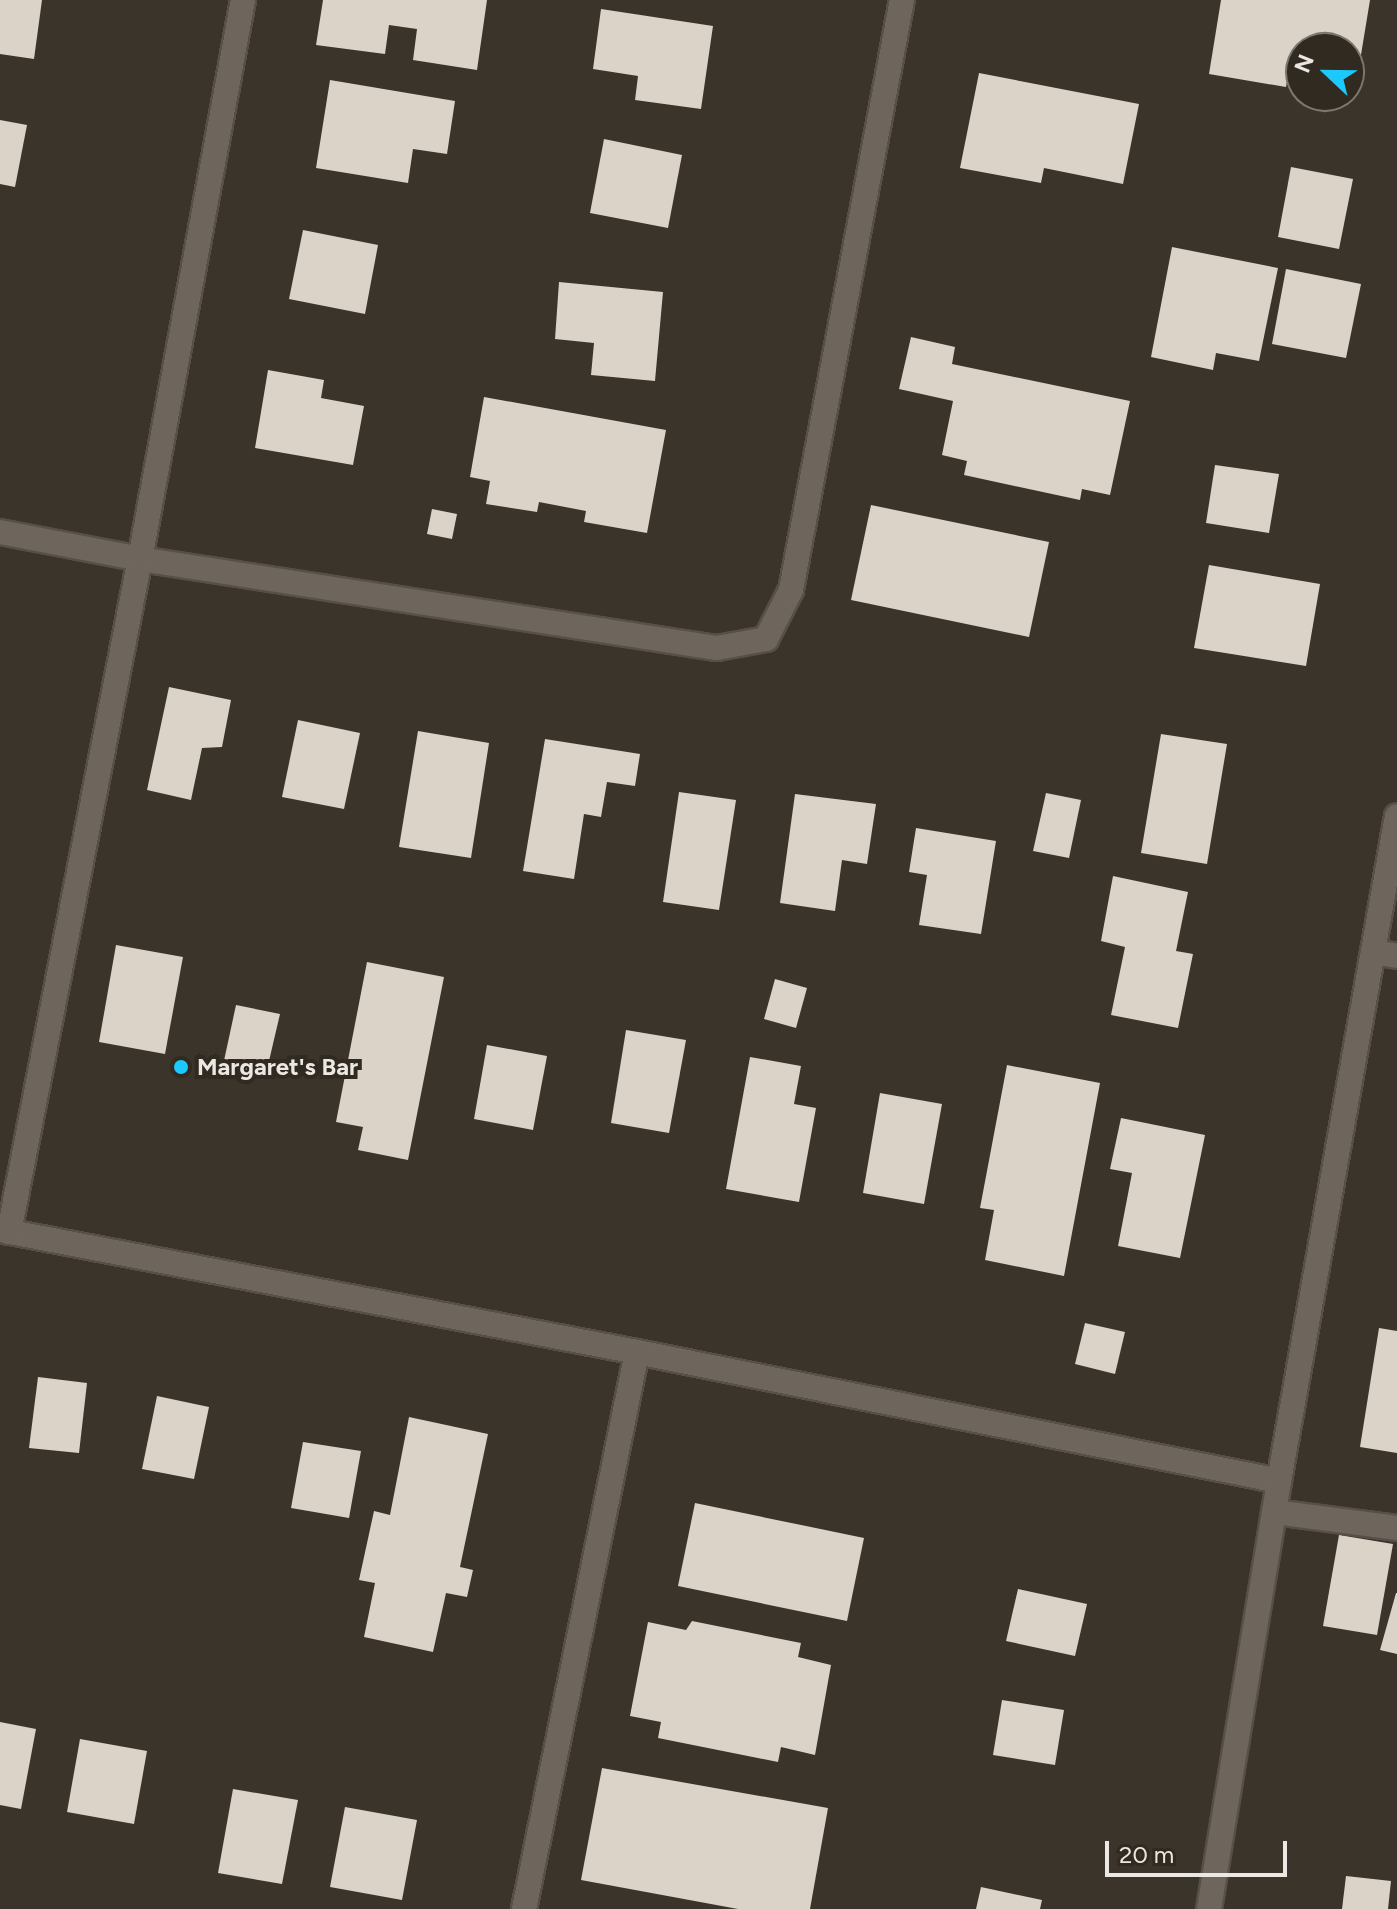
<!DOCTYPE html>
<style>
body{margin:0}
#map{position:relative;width:1397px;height:1909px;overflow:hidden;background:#3a342b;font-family:Figtree,sans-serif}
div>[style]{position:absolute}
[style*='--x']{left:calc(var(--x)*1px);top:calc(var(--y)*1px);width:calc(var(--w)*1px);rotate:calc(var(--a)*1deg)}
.building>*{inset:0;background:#dbd3c8}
.roads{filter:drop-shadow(2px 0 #565049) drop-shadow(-2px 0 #565049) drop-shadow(0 2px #565049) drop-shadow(0 -2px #565049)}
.street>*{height:24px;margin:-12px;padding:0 12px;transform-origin:12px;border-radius:12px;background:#6e665d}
.secondary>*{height:24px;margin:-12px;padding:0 12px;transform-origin:12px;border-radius:12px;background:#6e665d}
.dots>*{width:22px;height:22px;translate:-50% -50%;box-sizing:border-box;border:4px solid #302a21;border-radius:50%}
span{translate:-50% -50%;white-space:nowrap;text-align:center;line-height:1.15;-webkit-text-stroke:8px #302a21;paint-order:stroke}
.poi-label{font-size:24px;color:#ebe7e2;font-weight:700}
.left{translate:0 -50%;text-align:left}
.north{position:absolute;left:1285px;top:32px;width:80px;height:80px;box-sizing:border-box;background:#302a21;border:2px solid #7b766e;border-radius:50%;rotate:292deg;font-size:22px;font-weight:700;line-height:32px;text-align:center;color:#ebe7e2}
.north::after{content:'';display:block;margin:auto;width:28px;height:36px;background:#1cc9fc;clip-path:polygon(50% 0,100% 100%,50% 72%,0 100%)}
.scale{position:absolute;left:1105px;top:1841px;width:182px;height:36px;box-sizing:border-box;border:4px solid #ebe7e2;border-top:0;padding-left:10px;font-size:24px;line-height:28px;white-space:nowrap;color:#ebe7e2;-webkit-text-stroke:6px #302a21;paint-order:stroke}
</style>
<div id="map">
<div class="building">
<div style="clip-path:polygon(0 0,42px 0,34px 59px,0 54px)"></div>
<div style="clip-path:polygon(323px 0,487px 0,477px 70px,413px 60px,417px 29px,389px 25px,385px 54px,316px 45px)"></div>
<div style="clip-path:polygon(1221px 0,1370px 0,1359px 67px,1349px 65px,1349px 48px,1301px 48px,1301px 57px,1291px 55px,1286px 87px,1209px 74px)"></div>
<div style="clip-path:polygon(601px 9px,713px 26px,701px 109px,635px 100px,638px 76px,593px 69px)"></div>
<div style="clip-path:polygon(979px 73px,1139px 104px,1123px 184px,1044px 168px,1041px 183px,960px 168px)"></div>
<div style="clip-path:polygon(330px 80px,455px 101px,447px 154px,413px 149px,408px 183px,316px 168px)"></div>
<div style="clip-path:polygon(0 120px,27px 125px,15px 187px,0 184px)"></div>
<div style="clip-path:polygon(604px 139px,682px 155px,668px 228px,590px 213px)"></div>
<div style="clip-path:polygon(1291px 167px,1353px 179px,1339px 249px,1278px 237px)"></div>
<div style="clip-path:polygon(303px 230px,378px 245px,365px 314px,289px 299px)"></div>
<div style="clip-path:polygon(1172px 247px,1278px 268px,1259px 361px,1216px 353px,1213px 370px,1151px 357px)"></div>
<div style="clip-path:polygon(1286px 269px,1361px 284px,1346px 358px,1272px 344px)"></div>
<div style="clip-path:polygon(559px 282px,663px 292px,655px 381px,591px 375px,594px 343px,555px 339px)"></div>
<div style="clip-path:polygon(911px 337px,955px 347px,952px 364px,1130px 401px,1110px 495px,1082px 489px,1080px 500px,964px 475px,967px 461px,942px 455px,953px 401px,899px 389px)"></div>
<div style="clip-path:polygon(268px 370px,324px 380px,321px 398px,364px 406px,353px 465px,255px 448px)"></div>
<div style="clip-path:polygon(484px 397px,666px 430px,647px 533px,584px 522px,586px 511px,539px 502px,537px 512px,486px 504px,490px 481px,470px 477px)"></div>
<div style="clip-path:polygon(1215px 465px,1279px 474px,1269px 533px,1206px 523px)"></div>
<div style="clip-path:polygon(871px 505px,1049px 542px,1029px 637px,851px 600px)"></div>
<div style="clip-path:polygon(432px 509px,457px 514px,452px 539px,427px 534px)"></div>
<div style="clip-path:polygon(1209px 565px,1320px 584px,1306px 666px,1194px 648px)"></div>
<div style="clip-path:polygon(169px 687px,231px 700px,222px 747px,202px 748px,191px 800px,147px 790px)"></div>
<div style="clip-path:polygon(298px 720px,360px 733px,344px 809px,282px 797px)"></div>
<div style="clip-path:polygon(418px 731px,489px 743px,471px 858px,399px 847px)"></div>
<div style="clip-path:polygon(1161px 734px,1227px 744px,1207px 864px,1141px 853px)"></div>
<div style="clip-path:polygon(545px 739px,640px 754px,635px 786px,607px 782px,601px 817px,584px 814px,574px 879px,523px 871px)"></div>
<div style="clip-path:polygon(679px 792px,736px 800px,719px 910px,663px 902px)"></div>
<div style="clip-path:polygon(1046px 793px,1081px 800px,1069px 858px,1033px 851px)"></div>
<div style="clip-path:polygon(795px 794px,876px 804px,867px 864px,842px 860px,835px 911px,780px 903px)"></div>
<div style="clip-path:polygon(916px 828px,996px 841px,981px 934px,919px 925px,927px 875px,909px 872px)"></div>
<div style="clip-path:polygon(1113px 876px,1188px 892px,1176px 951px,1193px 954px,1178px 1028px,1111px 1015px,1125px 947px,1101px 941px)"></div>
<div style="clip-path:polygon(116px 945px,183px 957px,165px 1054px,99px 1042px)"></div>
<div style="clip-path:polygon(367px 962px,444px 977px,408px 1160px,358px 1150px,363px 1127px,336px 1122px)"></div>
<div style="clip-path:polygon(775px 979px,807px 988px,796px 1028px,764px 1019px)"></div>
<div style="clip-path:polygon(236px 1005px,280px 1014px,265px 1078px,222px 1070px)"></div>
<div style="clip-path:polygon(626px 1030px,686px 1040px,669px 1133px,611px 1123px)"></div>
<div style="clip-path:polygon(487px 1045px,547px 1056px,533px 1130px,474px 1119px)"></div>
<div style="clip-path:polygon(750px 1057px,801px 1066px,794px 1104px,816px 1108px,799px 1202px,726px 1189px)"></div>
<div style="clip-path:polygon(1007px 1065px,1100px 1083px,1064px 1276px,985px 1260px,994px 1210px,980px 1208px)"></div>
<div style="clip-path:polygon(880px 1093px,942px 1104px,924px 1204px,863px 1193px)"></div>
<div style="clip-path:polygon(1121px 1118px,1205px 1135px,1180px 1258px,1118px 1246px,1132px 1173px,1110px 1169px)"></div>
<div style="clip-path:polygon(1085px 1323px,1125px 1332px,1115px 1374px,1075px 1364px)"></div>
<div style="clip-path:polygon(1379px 1328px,1397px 1331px,1397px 1453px,1360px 1447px)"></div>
<div style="clip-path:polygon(38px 1377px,87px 1383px,79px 1453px,29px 1448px)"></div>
<div style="clip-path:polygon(157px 1396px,209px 1407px,194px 1479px,142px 1469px)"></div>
<div style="clip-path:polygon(409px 1417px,488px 1434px,460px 1567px,473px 1570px,467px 1597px,446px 1593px,433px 1652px,364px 1637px,375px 1583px,359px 1580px,374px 1511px,390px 1515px)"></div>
<div style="clip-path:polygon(303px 1442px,361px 1451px,349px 1518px,291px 1508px)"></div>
<div style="clip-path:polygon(695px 1503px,864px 1538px,847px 1621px,678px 1586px)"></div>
<div style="clip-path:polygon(1339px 1535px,1393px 1544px,1377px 1635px,1323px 1626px)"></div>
<div style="clip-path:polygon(1018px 1589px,1087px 1604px,1075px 1656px,1006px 1641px)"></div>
<div style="clip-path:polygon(1396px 1593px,1397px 1593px,1397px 1654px,1380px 1650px)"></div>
<div style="clip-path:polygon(692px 1621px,801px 1643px,798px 1657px,831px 1665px,815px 1755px,781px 1747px,778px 1762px,658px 1738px,661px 1722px,630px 1716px,648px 1622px,686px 1630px)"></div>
<div style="clip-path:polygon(1002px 1700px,1064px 1710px,1055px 1765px,993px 1755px)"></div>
<div style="clip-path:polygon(0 1722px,36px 1729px,21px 1809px,0 1805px)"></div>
<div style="clip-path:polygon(80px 1739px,147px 1751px,134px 1824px,67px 1812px)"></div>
<div style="clip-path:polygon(602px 1768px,828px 1808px,810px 1909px,738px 1909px,581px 1880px)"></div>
<div style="clip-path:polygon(233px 1789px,298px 1800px,282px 1884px,218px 1873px)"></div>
<div style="clip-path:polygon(345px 1807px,417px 1820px,402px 1900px,330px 1887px)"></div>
<div style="clip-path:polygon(1346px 1876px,1391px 1881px,1388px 1909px,1342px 1909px)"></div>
<div style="clip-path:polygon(981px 1887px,1042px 1900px,1040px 1909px,976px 1909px)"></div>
</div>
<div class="roads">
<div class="street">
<div style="--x:0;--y:532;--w:143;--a:10.9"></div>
<div style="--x:140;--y:559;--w:584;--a:8.77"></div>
<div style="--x:717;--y:648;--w:50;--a:-10.4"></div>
<div style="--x:766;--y:639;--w:55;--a:-63"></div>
<div style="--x:791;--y:590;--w:600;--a:-79.35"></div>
<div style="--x:1373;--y:952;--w:24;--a:9"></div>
<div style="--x:0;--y:1230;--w:649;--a:10.84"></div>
<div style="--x:637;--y:1352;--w:655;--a:11.36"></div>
<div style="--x:9;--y:1232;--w:686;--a:-78.99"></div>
<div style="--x:140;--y:559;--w:568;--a:-79.56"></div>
<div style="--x:1274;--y:1512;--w:124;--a:7.4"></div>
<div style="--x:524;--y:1909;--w:568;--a:-78.53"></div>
</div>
<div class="secondary">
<div style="--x:1209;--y:1909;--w:434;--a:-80.7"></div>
<div style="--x:1279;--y:1481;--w:675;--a:-79.94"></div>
</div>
</div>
<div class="dots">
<div style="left:181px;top:1067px;background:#1cc9fc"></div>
</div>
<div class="poi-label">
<span class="left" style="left:197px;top:1067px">Margaret's Bar</span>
</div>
<div class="north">N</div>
<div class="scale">20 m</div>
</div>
